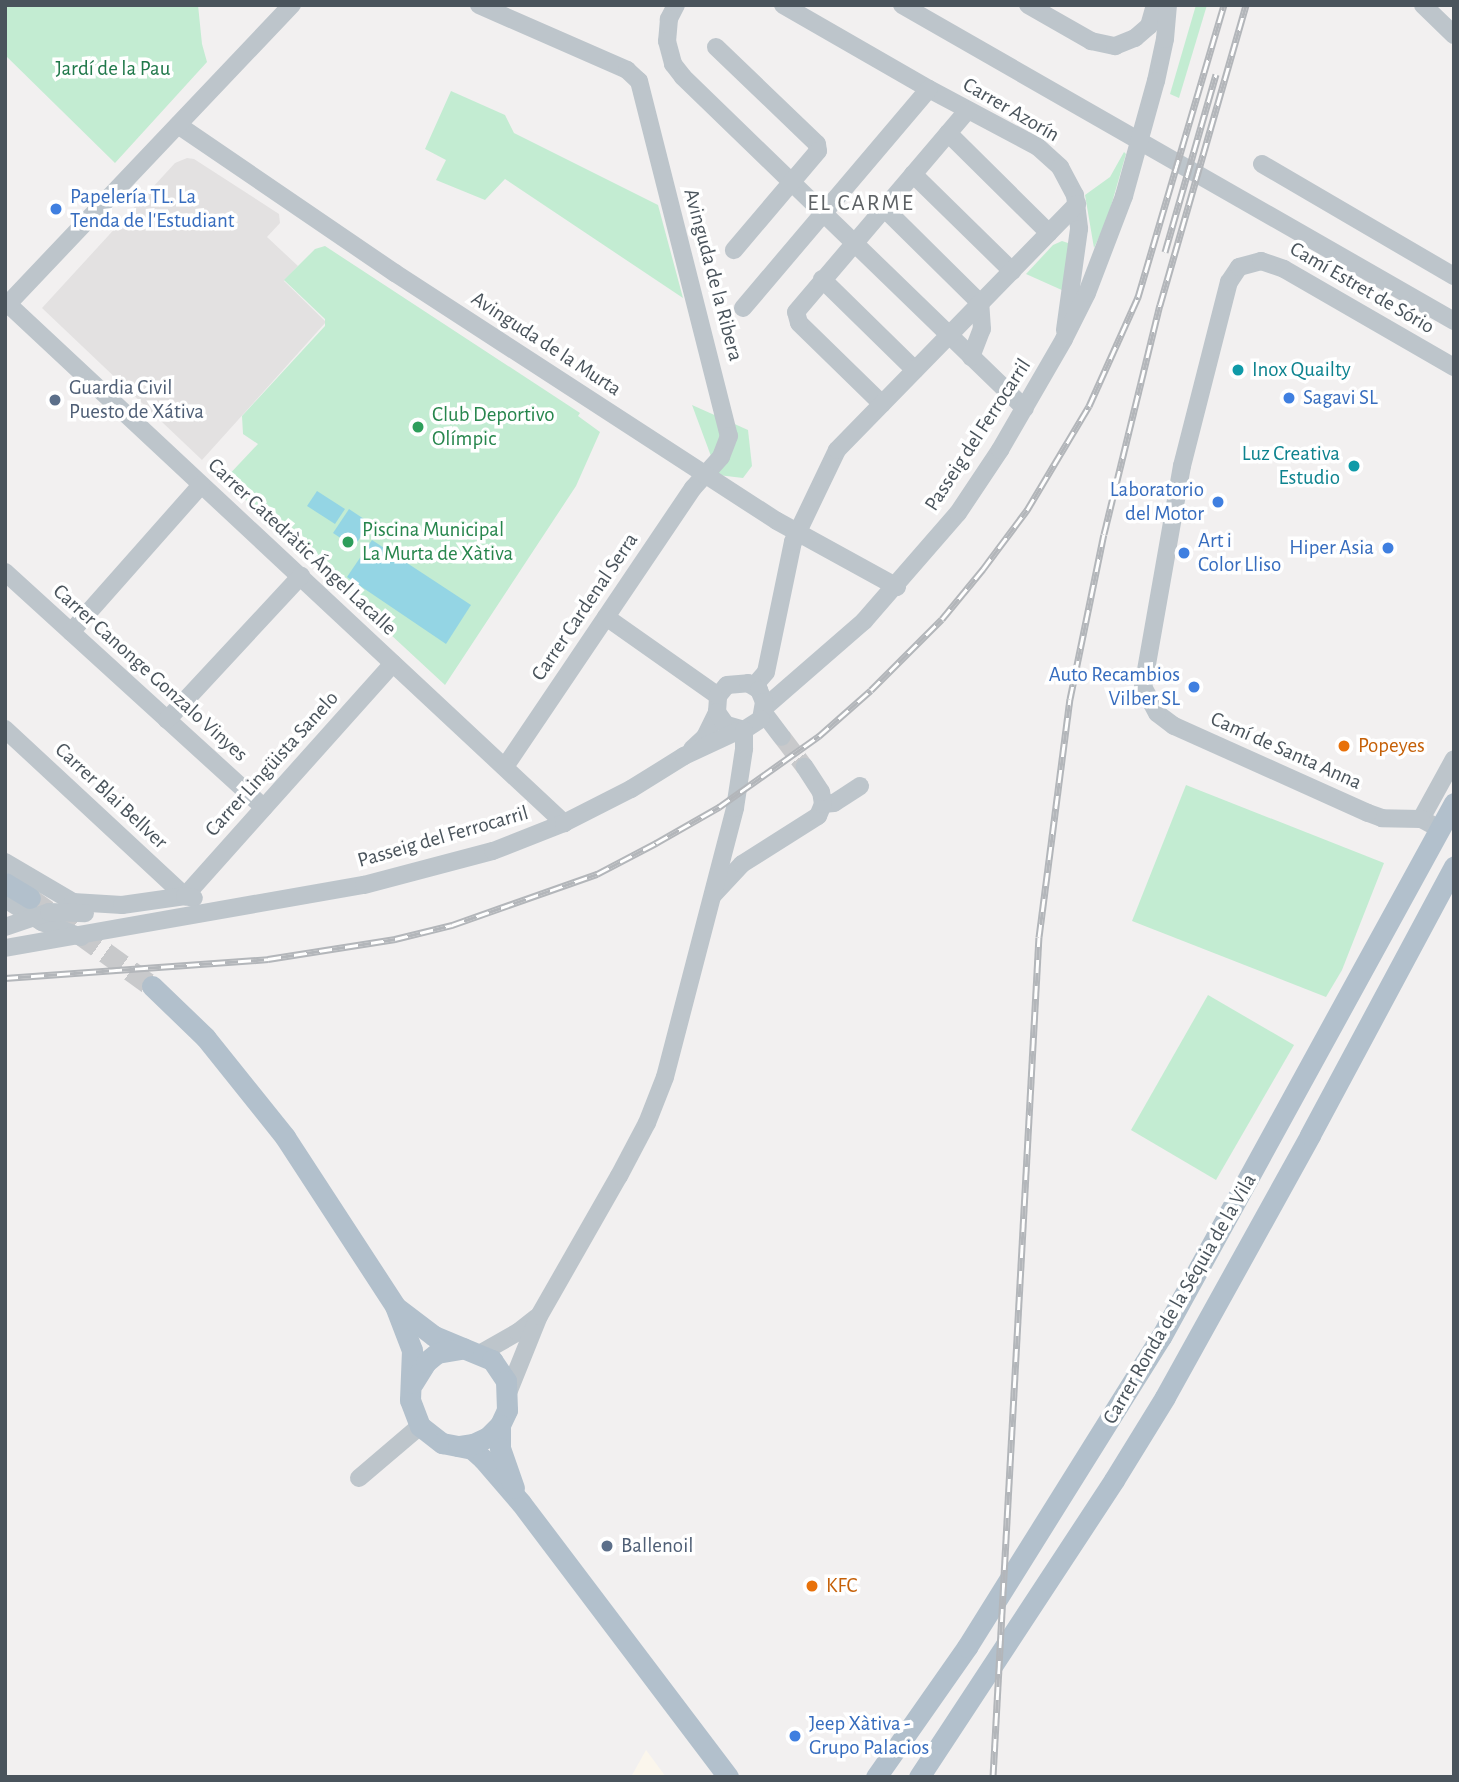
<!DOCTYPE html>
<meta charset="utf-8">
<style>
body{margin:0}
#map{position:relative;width:1459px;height:1782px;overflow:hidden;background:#f2f0f0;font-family:"Alegreya Sans",sans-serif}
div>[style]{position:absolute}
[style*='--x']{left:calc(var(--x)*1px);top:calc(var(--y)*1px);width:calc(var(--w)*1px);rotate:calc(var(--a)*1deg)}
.commercial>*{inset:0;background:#fbf6ec}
.education>*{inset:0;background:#e3e1e1}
.green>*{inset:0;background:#c3ecd2}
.water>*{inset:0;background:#94d5e4}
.minor-tunnel>*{height:18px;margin-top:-9px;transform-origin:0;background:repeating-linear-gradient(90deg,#c8c9cb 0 18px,transparent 0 27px)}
.major-tunnel>*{height:21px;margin-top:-10.5px;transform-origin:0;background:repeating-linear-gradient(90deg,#c8c9cb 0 21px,transparent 0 31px)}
.minor>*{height:18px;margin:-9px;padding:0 9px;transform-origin:9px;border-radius:9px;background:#bdc5cb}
.major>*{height:21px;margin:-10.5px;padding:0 10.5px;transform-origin:10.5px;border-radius:10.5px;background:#b2c0cc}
.rail>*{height:7px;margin-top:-3.5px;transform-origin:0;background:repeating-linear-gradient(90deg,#fff 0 13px,#b3b6ba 0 26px);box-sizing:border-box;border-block:2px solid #b3b6ba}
.minor-bridge>*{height:18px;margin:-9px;padding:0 9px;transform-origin:9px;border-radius:9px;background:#bdc5cb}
.dots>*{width:19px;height:19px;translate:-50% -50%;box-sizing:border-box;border:4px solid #fff;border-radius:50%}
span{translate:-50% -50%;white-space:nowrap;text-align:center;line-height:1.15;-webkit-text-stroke:7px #fff;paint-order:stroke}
.park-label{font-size:21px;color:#20784a}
.street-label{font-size:21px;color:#4a545c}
.shop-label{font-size:21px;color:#366cbe}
.left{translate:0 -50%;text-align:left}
.right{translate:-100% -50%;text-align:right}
.culture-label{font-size:21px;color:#0d838f}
.service-label{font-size:21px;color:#4e5e75}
.leisure-label{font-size:21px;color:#27864d}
.food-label{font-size:21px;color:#c56008}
.neighbourhood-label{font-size:23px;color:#5d6164;letter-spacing:2px}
.frame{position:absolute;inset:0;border:7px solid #4a545c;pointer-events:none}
</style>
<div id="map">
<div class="commercial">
<div style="clip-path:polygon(646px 1750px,666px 1777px,631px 1777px)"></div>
</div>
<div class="education">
<div style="clip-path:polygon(187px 158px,194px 159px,279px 214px,280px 223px,267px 237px,298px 266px,284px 281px,326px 322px,202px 460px,42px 308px,175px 163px)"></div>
</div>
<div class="green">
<div style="clip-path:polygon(5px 5px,198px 5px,202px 44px,207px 62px,115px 163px,5px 55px)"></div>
<div style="clip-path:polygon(1196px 5px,1207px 5px,1179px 98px,1170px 94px)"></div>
<div style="clip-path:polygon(451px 91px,505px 115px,514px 133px,658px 205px,683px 298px,505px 179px,485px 200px,436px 180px,446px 160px,425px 149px)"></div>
<div style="clip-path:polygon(1124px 152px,1126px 154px,1107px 220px,1094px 248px,1085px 195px,1110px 177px)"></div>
<div style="clip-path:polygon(1062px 241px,1068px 243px,1071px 251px,1064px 291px,1026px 274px,1053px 245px)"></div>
<div style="clip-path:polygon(325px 246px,580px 413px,578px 416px,600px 432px,576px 486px,445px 685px,224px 480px,258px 444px,243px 434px,242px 416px,325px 326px,325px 319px,284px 280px,315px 249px)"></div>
<div style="clip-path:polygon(692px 405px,748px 430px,752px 466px,743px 478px,718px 475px)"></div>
<div style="clip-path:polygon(1186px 785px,1384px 863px,1342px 970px,1326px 997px,1132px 921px)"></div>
<div style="clip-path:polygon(1208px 995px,1294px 1045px,1216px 1180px,1131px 1130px)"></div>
</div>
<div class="water">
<div style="clip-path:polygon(317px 491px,345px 509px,335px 524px,307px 506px)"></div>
<div style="clip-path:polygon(349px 509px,370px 523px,354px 547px,333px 533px)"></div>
<div style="clip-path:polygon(372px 540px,471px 605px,446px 644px,347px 577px)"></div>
</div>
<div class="minor-tunnel">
<div style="--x:782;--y:737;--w:38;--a:53"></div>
</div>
<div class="major-tunnel">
<div style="--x:30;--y:898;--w:150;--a:35.8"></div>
</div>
<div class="minor">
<div style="--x:479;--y:5;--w:162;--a:23.7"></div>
<div style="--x:627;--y:70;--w:16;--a:43"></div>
<div style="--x:639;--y:81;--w:366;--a:75.8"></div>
<div style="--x:729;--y:436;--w:22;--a:111"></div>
<div style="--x:721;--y:457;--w:42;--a:132.1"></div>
<div style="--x:693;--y:488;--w:336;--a:124"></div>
<div style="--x:676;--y:5;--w:16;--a:117"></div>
<div style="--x:669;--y:19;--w:22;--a:95"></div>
<div style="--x:667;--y:41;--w:24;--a:75"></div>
<div style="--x:673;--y:64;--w:16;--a:52"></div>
<div style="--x:683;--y:77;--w:476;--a:44.1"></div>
<div style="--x:783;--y:5;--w:168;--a:29.9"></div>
<div style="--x:929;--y:89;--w:123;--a:28"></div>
<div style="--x:1038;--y:147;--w:30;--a:42"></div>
<div style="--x:1060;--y:167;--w:32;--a:62"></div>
<div style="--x:1075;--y:195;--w:34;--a:83"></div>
<div style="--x:1079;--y:229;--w:102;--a:97.9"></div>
<div style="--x:902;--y:5;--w:636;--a:29.79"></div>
<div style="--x:1028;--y:5;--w:73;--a:29.7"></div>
<div style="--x:1091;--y:41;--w:25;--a:12"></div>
<div style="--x:1115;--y:46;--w:22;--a:-22"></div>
<div style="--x:1135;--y:38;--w:18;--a:-41"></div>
<div style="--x:1149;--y:26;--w:22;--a:-74"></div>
<div style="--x:1423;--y:5;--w:43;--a:44.1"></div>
<div style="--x:716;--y:47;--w:140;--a:43.8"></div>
<div style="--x:817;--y:144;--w:7;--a:82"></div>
<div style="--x:818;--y:151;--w:130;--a:130.3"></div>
<div style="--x:1156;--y:81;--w:43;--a:-77.9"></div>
<div style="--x:1165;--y:39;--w:34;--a:-85"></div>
<div style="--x:178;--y:125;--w:263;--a:34.3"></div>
<div style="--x:395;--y:273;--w:455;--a:33"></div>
<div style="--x:777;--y:521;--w:137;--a:28.8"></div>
<div style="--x:948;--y:133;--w:142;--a:44.7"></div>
<div style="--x:1262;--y:164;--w:222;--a:30.3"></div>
<div style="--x:913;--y:174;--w:139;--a:44.4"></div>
<div style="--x:884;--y:208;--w:135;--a:44.7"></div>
<div style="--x:822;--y:279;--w:130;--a:44.4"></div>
<div style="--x:8;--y:304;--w:761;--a:43.03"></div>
<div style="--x:5;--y:307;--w:417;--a:-46.5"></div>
<div style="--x:743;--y:308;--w:287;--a:-49.7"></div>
<div style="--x:971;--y:357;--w:30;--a:-69"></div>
<div style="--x:982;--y:329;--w:26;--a:-94"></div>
<div style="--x:882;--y:404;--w:116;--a:-135.7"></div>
<div style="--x:799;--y:323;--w:11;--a:-105"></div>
<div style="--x:796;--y:312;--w:265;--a:-49.6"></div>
<div style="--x:5;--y:572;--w:350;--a:42.3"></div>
<div style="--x:606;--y:617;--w:137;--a:35.2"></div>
<div style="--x:71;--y:632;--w:196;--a:-48.5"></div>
<div style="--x:754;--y:686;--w:18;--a:-49"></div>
<div style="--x:766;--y:672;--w:133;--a:-78.3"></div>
<div style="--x:793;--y:542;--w:102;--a:-64.4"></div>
<div style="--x:837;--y:450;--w:344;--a:-45.7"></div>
<div style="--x:764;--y:708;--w:133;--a:-41"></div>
<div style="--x:864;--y:621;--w:143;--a:-49"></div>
<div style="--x:958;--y:513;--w:76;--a:-56.3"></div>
<div style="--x:1000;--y:450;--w:128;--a:-60"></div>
<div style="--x:1064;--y:339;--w:51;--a:-63.4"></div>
<div style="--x:1087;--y:293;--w:104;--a:-69.1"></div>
<div style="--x:763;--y:712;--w:31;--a:53"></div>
<div style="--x:167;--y:720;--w:197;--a:-47.1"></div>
<div style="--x:5;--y:729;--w:246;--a:42.9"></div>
<div style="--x:185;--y:896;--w:312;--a:-48.2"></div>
<div style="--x:692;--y:749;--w:18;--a:-43"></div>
<div style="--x:705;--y:737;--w:28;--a:-64"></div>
<div style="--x:717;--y:712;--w:16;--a:-86"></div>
<div style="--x:718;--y:696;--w:14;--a:-51"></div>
<div style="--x:727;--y:685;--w:21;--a:-5"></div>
<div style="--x:748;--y:683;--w:13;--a:32"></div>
<div style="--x:759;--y:690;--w:13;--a:67"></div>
<div style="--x:764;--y:702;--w:17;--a:100"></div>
<div style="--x:761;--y:719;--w:20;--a:147"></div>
<div style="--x:744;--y:730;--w:19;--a:-164"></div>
<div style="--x:726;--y:725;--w:16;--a:-125"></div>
<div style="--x:823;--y:804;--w:11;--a:-5"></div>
<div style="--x:834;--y:803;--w:31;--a:-33"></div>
<div style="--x:1421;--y:819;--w:68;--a:-61.2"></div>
<div style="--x:1440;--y:829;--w:21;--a:-152"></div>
<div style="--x:1421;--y:819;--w:39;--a:-179"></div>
<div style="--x:1382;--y:818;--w:15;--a:-160"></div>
<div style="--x:1368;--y:813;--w:213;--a:-155.8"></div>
<div style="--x:1174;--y:726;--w:21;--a:-143"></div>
<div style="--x:1157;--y:713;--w:30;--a:-118"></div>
<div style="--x:1143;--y:687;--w:224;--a:-80"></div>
<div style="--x:1182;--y:466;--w:190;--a:-75.7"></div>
<div style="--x:1229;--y:282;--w:18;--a:-56"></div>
<div style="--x:1239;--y:267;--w:23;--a:-15"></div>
<div style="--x:1261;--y:261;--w:24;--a:19"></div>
<div style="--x:1284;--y:269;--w:196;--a:30"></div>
<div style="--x:5;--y:862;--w:79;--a:30.5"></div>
<div style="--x:73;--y:902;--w:49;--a:3.5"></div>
<div style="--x:122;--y:905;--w:64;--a:-8.1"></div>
<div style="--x:185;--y:896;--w:9;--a:13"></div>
<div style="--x:713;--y:895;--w:42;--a:-46.9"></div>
<div style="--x:742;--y:864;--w:90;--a:-32.3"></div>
<div style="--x:818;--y:816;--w:13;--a:-67"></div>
<div style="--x:823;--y:804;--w:12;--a:-99"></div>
<div style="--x:821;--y:792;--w:30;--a:-123"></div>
<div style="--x:5;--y:899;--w:44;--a:31.9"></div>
<div style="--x:42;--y:922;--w:42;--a:21"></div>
<div style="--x:5;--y:927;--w:46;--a:-18.8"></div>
<div style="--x:49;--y:912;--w:36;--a:2"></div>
<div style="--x:5;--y:948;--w:364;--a:-10"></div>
<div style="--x:364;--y:885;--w:133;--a:-14.8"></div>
<div style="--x:493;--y:851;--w:76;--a:-21.5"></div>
<div style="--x:564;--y:823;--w:75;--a:-26.9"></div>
<div style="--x:631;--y:789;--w:62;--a:-31.9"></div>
<div style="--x:684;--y:756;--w:62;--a:-24.9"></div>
<div style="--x:481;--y:1353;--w:43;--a:-29.6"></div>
<div style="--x:518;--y:1332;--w:23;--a:-38"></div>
<div style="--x:508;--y:1393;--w:83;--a:-68.1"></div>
<div style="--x:539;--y:1316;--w:161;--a:-60.3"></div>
<div style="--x:619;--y:1176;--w:60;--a:-62.2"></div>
<div style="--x:647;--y:1123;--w:49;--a:-68.6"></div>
<div style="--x:665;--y:1077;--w:278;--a:-75.4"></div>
<div style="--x:735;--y:808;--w:60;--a:-81.3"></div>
<div style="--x:744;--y:749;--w:19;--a:-90"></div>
<div style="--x:359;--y:1478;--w:80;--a:-40.4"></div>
</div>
<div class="major">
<div style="--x:5;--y:883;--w:29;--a:31"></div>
<div style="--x:152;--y:986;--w:74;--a:43.9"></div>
<div style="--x:205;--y:1037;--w:128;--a:51.3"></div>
<div style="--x:285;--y:1137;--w:202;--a:56.9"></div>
<div style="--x:395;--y:1306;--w:47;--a:68.9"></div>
<div style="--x:412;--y:1350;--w:50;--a:92.3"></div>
<div style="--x:410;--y:1400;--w:28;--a:69"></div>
<div style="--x:420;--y:1426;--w:28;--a:38"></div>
<div style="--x:442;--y:1443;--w:31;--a:11"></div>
<div style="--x:472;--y:1449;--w:15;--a:42"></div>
<div style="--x:483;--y:1459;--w:58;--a:49.2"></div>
<div style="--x:521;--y:1503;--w:343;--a:52.9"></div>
<div style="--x:396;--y:1307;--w:48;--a:37.3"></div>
<div style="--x:434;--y:1336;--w:63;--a:22.5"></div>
<div style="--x:492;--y:1360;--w:25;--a:56"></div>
<div style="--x:506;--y:1381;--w:29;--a:88"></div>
<div style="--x:507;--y:1410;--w:17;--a:115"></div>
<div style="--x:500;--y:1425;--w:17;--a:135"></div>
<div style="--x:488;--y:1437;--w:17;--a:155"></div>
<div style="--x:473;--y:1444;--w:15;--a:172"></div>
<div style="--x:413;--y:1383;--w:25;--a:-58"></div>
<div style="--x:426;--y:1362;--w:14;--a:-39"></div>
<div style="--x:437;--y:1353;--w:27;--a:-10"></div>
<div style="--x:500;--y:1425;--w:23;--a:90"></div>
<div style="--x:500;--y:1448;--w:42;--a:70.7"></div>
<div style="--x:876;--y:1777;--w:159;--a:-55"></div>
<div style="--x:967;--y:1647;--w:366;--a:-58"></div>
<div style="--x:1161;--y:1337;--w:609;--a:-61.25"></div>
<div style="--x:919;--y:1777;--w:355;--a:-56.7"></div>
<div style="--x:1114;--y:1480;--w:97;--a:-58.4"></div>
<div style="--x:1165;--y:1397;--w:299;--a:-61"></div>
<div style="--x:1310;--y:1135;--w:305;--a:-61.8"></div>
</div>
<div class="rail">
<div style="--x:1165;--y:252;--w:185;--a:-74"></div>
<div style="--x:5;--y:978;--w:264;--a:-4.1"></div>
<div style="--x:268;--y:959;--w:129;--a:-8.9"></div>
<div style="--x:395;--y:939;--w:59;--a:-13.8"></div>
<div style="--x:452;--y:925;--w:154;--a:-19.4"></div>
<div style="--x:597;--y:874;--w:67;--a:-27.7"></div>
<div style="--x:656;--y:843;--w:73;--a:-29.7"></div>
<div style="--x:719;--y:807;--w:123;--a:-35.4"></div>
<div style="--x:819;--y:736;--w:69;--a:-41.5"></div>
<div style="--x:871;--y:690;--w:100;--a:-45"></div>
<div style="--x:942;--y:619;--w:65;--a:-50.6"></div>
<div style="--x:983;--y:569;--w:74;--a:-53.3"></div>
<div style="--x:1027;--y:510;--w:121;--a:-59.2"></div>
<div style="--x:1089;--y:406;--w:120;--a:-65.8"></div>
<div style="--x:1138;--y:297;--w:304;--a:-73.6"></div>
<div style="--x:993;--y:1777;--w:841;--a:-86.87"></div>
<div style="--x:1039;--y:937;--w:240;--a:-82.6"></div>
<div style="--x:1070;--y:699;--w:168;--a:-78.4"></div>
<div style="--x:1104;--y:534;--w:236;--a:-76.3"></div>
<div style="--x:1160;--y:305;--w:312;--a:-74"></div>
</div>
<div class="minor-bridge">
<div style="--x:1124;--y:196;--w:119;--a:-74.5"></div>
</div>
<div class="dots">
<div style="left:56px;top:209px;background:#3f7fe0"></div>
<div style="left:1238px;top:370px;background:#0f9aa8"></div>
<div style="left:1289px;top:398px;background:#3f7fe0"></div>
<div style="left:55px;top:400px;background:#5c6f8a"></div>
<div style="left:418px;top:427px;background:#2e9e5b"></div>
<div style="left:1354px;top:466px;background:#0f9aa8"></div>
<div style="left:1218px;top:502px;background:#3f7fe0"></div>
<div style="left:348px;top:542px;background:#2e9e5b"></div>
<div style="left:1388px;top:548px;background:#3f7fe0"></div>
<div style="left:1184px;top:553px;background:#3f7fe0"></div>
<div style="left:1194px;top:687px;background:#3f7fe0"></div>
<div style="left:1344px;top:746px;background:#e8710a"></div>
<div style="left:607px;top:1546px;background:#5c6f8a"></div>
<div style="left:812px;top:1586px;background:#e8710a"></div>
<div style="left:795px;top:1736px;background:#3f7fe0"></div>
</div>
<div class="park-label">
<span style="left:113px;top:69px">Jardí de la Pau</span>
</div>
<div class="street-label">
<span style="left:1011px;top:110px;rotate:30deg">Carrer Azorín</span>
<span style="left:713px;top:275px;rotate:75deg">Avinguda de la Ribera</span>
<span style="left:1362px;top:288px;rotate:30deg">Camí Estret de Sório</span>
<span style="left:546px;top:344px;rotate:33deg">Avinguda de la Murta</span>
<span style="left:978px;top:435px;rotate:-57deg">Passeig del Ferrocarril</span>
<span style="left:302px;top:547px;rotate:43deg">Carrer Catedràtic Ángel Lacalle</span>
<span style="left:585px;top:607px;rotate:-56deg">Carrer Cardenal Serra</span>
<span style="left:150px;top:673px;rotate:42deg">Carrer Canonge Gonzalo Vinyes</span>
<span style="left:1286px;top:751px;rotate:24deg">Camí de Santa Anna</span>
<span style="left:272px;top:764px;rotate:-48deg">Carrer Lingüista Sanelo</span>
<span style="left:111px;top:796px;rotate:43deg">Carrer Blai Bellver</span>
<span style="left:443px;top:837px;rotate:-16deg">Passeig del Ferrocarril</span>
<span style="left:1180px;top:1299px;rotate:-60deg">Carrer Ronda de la Séquia de la Vila</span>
</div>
<div class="shop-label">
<span class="left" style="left:70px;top:209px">Papelería TL. La<br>Tenda de l'Estudiant</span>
<span class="left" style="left:1303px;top:398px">Sagavi SL</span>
<span class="right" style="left:1204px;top:502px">Laboratorio<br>del Motor</span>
<span class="left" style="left:1198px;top:553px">Art i<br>Color Lliso</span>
<span class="right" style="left:1374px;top:548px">Hiper Asia</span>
<span class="right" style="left:1180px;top:687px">Auto Recambios<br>Vilber SL</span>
<span class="left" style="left:809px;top:1736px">Jeep Xàtiva -<br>Grupo Palacios</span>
</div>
<div class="culture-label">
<span class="left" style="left:1252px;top:370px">Inox Quailty</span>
<span class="right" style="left:1340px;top:466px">Luz Creativa<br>Estudio</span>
</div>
<div class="service-label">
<span class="left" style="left:69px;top:400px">Guardia Civil<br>Puesto de Xátiva</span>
<span class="left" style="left:621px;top:1546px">Ballenoil</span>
</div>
<div class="leisure-label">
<span class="left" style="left:432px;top:427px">Club Deportivo<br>Olímpic</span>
<span class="left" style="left:362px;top:542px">Piscina Municipal<br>La Murta de Xàtiva</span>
</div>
<div class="food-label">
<span class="left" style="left:1358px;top:746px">Popeyes</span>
<span class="left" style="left:826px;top:1586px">KFC</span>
</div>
<div class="neighbourhood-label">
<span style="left:861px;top:204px">EL CARME</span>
</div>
<div class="frame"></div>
</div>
